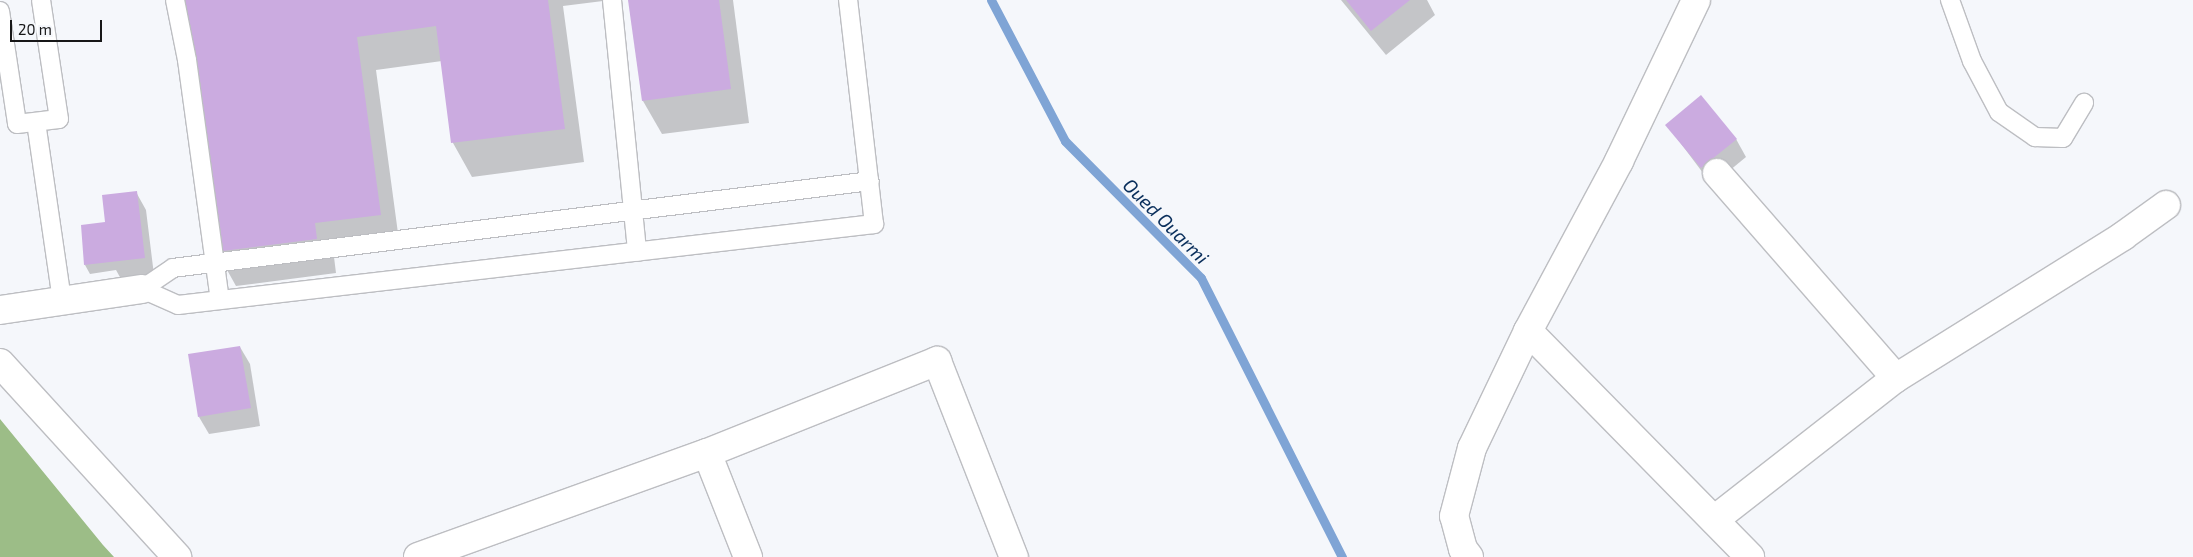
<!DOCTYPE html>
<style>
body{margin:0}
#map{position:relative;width:2193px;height:557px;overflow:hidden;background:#f5f7fb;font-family:"Exo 2",sans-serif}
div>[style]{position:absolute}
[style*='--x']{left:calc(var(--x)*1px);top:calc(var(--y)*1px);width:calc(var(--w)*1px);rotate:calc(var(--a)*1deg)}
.forest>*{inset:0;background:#9cbd87}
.shadow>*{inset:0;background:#0003}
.stream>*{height:9px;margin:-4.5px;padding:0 4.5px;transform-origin:4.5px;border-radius:4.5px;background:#7fa4d5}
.building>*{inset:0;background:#cbabe0}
.roads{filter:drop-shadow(1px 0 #bdbec2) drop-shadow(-1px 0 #bdbec2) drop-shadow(0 1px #bdbec2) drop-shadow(0 -1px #bdbec2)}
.lane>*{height:18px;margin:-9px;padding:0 9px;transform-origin:9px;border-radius:9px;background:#fff}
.street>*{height:28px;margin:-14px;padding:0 14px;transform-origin:14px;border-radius:14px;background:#fff}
span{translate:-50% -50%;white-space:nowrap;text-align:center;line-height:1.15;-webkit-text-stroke:4.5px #f5f7fb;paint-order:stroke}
.water-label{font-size:19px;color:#092e5b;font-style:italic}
.scale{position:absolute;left:10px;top:20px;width:92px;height:22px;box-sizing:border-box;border:2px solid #171718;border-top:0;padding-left:6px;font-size:15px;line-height:18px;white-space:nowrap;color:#171718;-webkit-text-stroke:4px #f5f7fb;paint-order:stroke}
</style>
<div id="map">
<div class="forest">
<div style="clip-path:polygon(0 419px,103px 545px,114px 557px,0 557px)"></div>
</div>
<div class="shadow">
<div style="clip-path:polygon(183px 0,611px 0,563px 6px,584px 162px,472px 177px,453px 143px,442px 61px,376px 70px,400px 248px,334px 257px,336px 273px,236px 286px,217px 252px)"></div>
<div style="clip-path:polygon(629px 0,733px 0,749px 123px,662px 134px,643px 101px)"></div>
<div style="clip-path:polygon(1341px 0,1427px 0,1435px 15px,1386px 55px)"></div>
<div style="clip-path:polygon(1667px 125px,1736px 139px,1746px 157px,1712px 185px)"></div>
<div style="clip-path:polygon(136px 192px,146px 210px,154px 275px,121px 279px,116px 270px,90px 274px,85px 265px,104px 224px)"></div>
<div style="clip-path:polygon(240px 347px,250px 364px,260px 426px,209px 434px,199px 417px)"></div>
</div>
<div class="stream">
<div style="--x:991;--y:0;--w:159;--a:62.3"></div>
<div style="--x:1065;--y:141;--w:193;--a:45.2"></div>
<div style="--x:1201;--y:278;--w:313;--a:63.2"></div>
</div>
<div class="building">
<div style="clip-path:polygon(182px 0,548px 0,565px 129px,451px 143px,436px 26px,357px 37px,381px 215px,315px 223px,317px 239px,215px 252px)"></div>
<div style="clip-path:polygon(628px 0,719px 0,731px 89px,642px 101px)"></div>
<div style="clip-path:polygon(1346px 0,1410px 0,1371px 31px)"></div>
<div style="clip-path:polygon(1701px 95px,1737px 139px,1701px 168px,1665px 125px)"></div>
<div style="clip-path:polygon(137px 191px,145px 258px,84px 265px,81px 225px,105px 222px,102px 195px)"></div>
<div style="clip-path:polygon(240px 346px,251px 408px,198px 417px,188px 354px)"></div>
</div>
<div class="roads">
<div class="lane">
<div style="--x:175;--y:0;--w:61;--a:78.7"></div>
<div style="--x:187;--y:60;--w:242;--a:82.2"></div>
<div style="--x:612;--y:0;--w:253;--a:84.3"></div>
<div style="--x:1950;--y:0;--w:65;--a:70.2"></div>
<div style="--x:1972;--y:61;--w:58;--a:62.1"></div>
<div style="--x:1999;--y:112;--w:44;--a:34.8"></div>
<div style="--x:2035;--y:137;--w:28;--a:2"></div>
<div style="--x:2063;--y:138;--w:41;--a:-59"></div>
<div style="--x:0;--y:11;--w:114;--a:81.4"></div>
<div style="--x:17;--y:124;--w:42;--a:-6.8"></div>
<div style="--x:59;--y:119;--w:120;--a:-98.6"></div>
<div style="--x:36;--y:122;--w:181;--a:81.7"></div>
<div style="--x:142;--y:289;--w:39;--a:24"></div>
<div style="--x:178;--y:305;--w:701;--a:-6.64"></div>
<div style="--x:874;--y:224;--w:226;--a:-96.6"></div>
<div style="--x:142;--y:289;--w:37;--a:-34"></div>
<div style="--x:173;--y:268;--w:702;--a:-7.11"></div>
</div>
<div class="street">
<div style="--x:1717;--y:173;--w:272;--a:48.9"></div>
<div style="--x:0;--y:310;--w:144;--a:-8.4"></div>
<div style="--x:1528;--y:331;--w:317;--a:45.5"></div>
<div style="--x:0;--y:363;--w:263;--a:47.6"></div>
<div style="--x:707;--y:453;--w:112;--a:68.5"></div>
<div style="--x:1714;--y:520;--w:231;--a:-38"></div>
<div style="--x:1896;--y:378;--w:268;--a:-32"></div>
<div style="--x:2123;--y:236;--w:53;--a:-35.8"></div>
<div style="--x:418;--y:557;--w:307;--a:-19.8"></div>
<div style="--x:707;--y:453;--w:248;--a:-21.8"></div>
<div style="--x:937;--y:361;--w:211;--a:68.6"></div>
<div style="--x:1469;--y:557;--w:10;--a:-127"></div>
<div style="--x:1463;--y:549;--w:34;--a:-105"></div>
<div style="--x:1454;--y:516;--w:70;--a:-75.2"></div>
<div style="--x:1472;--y:448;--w:130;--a:-64.4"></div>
<div style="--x:1528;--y:331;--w:193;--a:-61.8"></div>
<div style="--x:1619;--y:161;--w:178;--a:-64.4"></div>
</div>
</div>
<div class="water-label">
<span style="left:1166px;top:221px;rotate:45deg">Oued Ouarmi</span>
</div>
<div class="scale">20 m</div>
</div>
